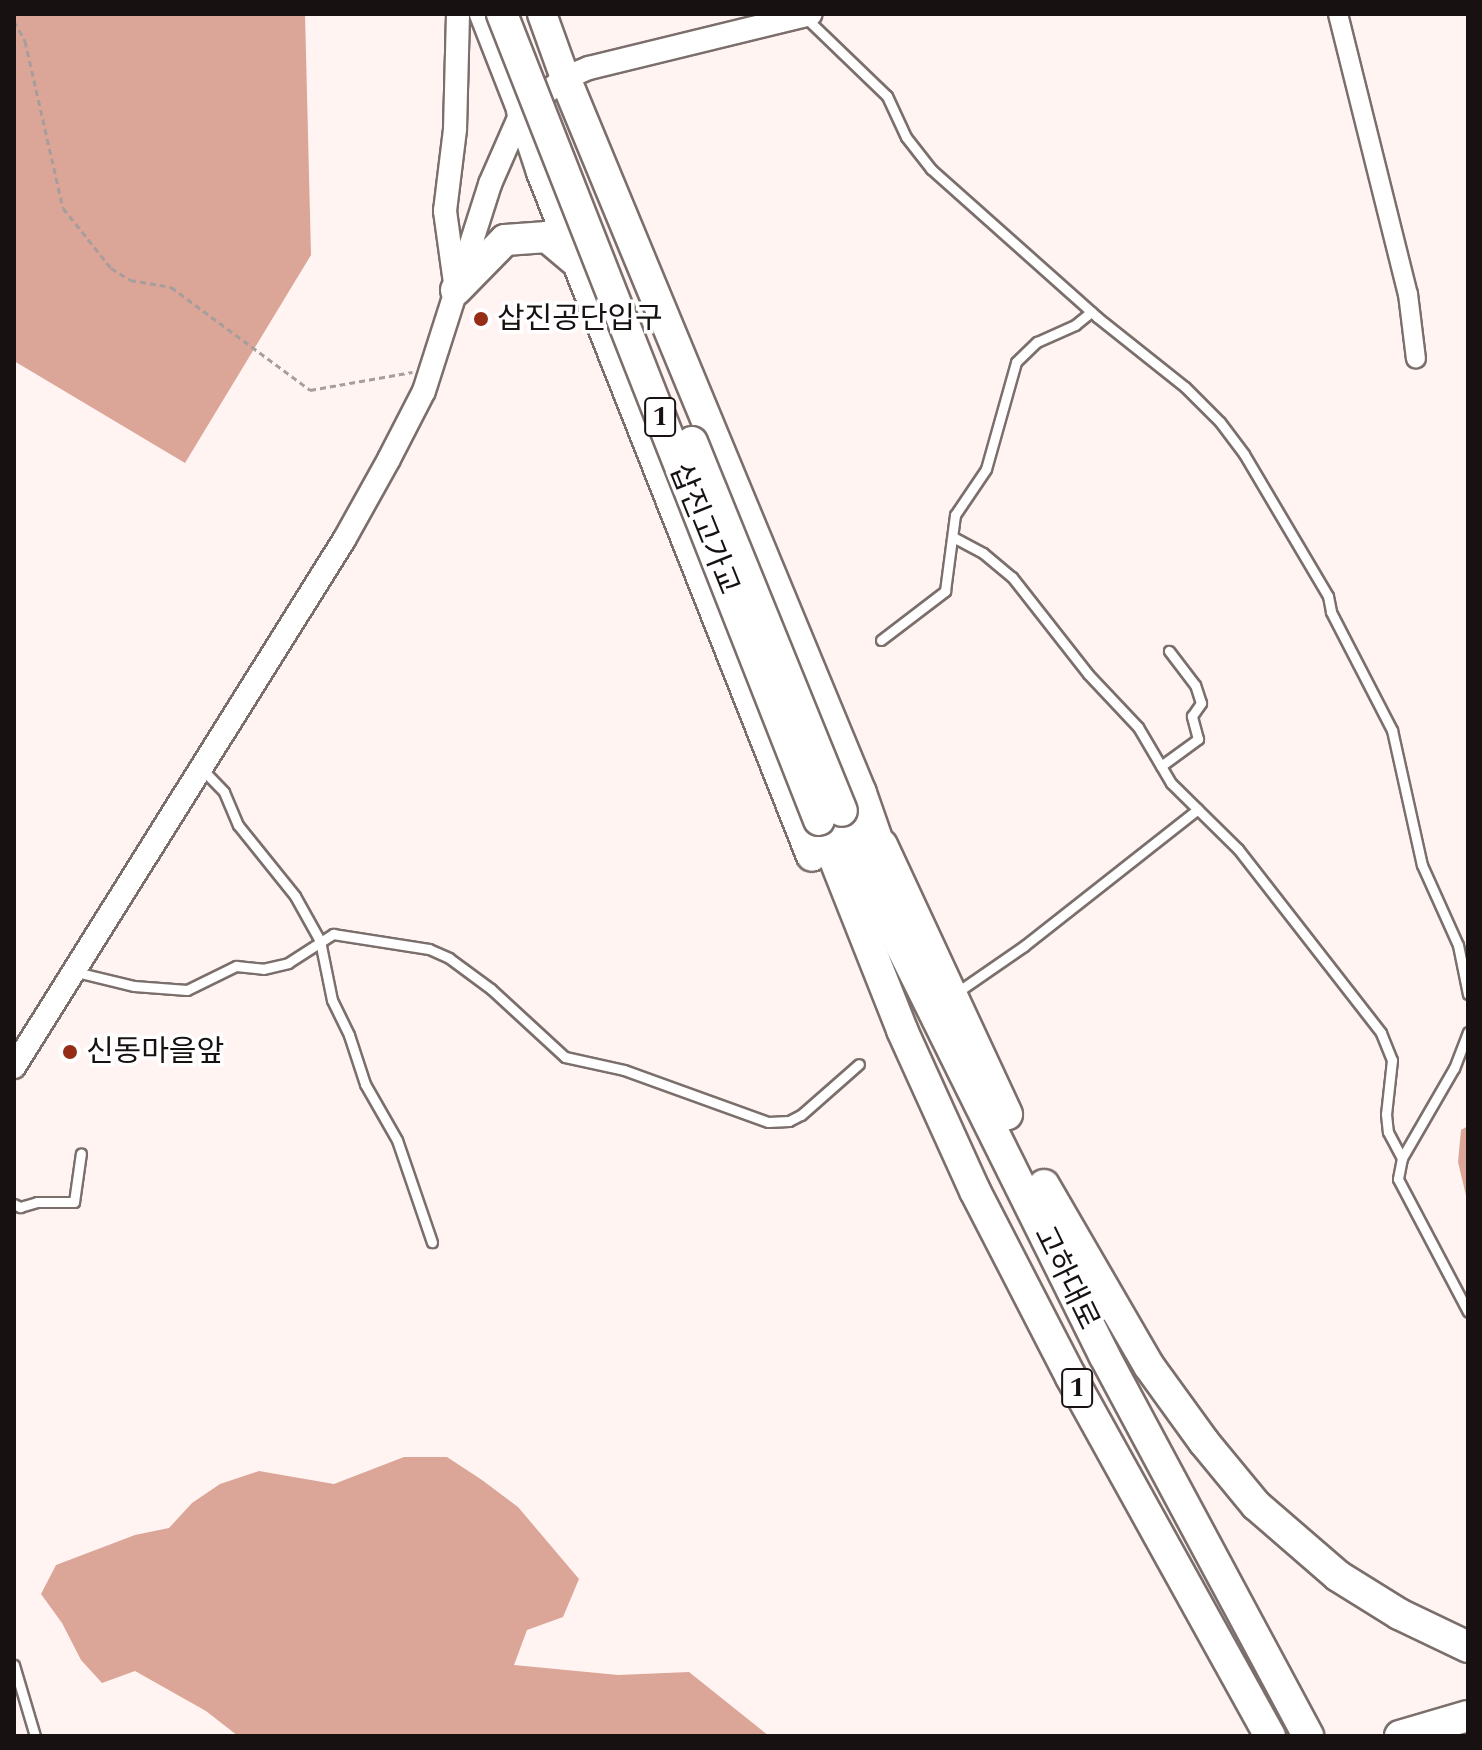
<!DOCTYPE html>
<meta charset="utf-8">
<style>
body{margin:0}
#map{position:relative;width:1482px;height:1750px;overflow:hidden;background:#fff4f1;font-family:Spectral,"Noto Sans KR",serif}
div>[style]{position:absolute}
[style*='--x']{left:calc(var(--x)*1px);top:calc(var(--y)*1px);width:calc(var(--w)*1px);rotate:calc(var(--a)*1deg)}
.forest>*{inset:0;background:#dba598}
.path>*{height:3px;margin-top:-1.5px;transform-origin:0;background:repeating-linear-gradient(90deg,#a79e9c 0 6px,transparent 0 10px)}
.roads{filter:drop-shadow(2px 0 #7b6f6c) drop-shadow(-2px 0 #7b6f6c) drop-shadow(0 2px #7b6f6c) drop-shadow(0 -2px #7b6f6c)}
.service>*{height:9px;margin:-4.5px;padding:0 4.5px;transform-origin:4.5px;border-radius:4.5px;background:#fff}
.minor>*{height:18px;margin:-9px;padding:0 9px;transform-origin:9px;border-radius:9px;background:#fff}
.tertiary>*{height:22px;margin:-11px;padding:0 11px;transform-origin:11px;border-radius:11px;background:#fff}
.primary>*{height:28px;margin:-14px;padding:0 14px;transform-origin:14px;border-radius:14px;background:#fff}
.trunk>*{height:30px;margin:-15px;padding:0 15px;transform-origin:15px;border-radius:15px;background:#fff}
.bridges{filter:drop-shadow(2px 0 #7b6f6c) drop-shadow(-2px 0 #7b6f6c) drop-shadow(0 2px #7b6f6c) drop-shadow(0 -2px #7b6f6c)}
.trunk-bridge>*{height:30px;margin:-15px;padding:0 15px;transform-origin:15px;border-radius:15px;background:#fff}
.dots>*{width:22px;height:22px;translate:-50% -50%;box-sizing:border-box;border:4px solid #fff;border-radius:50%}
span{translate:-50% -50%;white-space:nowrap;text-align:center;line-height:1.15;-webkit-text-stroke:7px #fff;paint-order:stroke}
.shield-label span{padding:2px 6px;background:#fff;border:2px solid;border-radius:6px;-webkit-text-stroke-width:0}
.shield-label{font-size:28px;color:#171211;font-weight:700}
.poi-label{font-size:30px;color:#171211}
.left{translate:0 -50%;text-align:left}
.street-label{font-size:30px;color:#171211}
.frame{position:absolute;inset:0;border:16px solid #171211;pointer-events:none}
</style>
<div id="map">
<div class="forest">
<div style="clip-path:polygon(14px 14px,305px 14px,311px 255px,185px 463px,14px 361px)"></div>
<div style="clip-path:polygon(1468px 1126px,1468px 1204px,1458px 1162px,1461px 1130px)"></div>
<div style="clip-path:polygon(404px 1457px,447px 1457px,482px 1480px,518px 1507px,579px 1579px,563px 1617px,527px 1630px,514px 1665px,618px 1675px,689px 1672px,769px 1736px,238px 1736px,206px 1711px,135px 1671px,102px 1683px,81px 1660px,62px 1623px,41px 1594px,56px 1565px,135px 1535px,169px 1528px,192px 1503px,220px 1484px,259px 1471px,334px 1484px)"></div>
</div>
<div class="path">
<div style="--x:14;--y:21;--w:23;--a:61"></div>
<div style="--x:25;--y:41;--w:171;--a:77.2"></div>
<div style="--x:63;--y:208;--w:77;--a:51.3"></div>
<div style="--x:111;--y:268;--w:22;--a:32"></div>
<div style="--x:130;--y:280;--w:42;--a:9.7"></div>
<div style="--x:171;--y:287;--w:173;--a:36.5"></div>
<div style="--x:310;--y:390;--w:104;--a:-10"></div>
</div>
<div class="roads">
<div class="service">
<div style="--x:806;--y:18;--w:112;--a:43.9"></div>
<div style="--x:887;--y:96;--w:45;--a:65.1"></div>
<div style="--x:906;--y:137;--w:41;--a:52"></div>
<div style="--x:931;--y:169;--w:222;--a:41.7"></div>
<div style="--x:1097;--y:317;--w:112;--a:38.5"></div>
<div style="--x:1185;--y:387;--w:49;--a:45"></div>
<div style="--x:1220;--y:422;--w:40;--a:53"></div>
<div style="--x:1244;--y:454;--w:165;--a:59.4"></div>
<div style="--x:1328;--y:596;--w:16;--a:79"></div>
<div style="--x:1331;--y:612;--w:133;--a:62.7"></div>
<div style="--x:1392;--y:730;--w:138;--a:77.5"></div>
<div style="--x:1422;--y:865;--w:88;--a:65.8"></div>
<div style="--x:1458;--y:945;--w:50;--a:78.5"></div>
<div style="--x:953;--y:537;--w:34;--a:28"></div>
<div style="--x:983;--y:553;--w:38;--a:40"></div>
<div style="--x:1012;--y:577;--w:123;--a:51.9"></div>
<div style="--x:1088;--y:674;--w:73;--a:46.7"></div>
<div style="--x:1138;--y:727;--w:65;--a:59.5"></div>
<div style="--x:1171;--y:783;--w:94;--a:44.6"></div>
<div style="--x:1238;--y:849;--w:233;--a:52.1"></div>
<div style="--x:1381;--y:1033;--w:29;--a:68"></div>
<div style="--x:1392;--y:1060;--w:54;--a:96.3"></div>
<div style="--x:1386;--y:1114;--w:18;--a:84"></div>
<div style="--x:1388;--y:1132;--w:30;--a:62"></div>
<div style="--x:881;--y:640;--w:81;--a:-37.4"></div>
<div style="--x:945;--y:591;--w:77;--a:-82.5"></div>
<div style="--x:955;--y:515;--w:55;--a:-56"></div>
<div style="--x:986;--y:469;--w:111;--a:-74.3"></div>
<div style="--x:1016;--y:362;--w:29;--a:-44"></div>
<div style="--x:1037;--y:342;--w:42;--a:-24.1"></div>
<div style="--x:1075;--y:325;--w:21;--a:-39"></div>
<div style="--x:1161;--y:766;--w:46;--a:-36.1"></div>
<div style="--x:1198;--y:739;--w:24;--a:-105"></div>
<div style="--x:1192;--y:716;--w:16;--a:-55"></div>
<div style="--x:1201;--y:703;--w:19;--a:-108"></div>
<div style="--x:1195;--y:685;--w:43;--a:-127.4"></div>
<div style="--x:201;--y:768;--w:33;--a:46"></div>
<div style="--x:224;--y:792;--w:36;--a:67"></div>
<div style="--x:238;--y:825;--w:91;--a:51.2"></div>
<div style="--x:295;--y:896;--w:51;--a:60.9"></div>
<div style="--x:320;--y:941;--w:60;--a:78.5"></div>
<div style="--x:332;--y:1000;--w:39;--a:64"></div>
<div style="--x:349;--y:1035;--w:52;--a:71.9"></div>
<div style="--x:365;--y:1084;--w:64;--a:60.3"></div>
<div style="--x:397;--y:1140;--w:108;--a:71.1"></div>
<div style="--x:76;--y:972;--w:60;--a:13.6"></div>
<div style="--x:134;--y:986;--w:53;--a:4.3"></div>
<div style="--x:187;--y:990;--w:55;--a:-26.1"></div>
<div style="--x:236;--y:966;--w:27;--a:6"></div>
<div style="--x:263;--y:969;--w:26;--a:-13"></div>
<div style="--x:288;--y:963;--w:54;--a:-32.8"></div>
<div style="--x:333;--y:934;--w:97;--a:8.9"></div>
<div style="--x:429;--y:949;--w:22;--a:24"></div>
<div style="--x:449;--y:958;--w:52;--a:36.4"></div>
<div style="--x:491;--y:989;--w:100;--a:42.6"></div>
<div style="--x:565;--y:1057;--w:60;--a:12.4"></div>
<div style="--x:624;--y:1070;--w:153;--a:19.9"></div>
<div style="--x:768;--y:1122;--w:21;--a:-3"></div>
<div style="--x:789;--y:1121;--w:13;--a:-27"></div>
<div style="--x:801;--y:1115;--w:77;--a:-41.3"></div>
<div style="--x:959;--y:991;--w:79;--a:-34.7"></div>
<div style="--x:1024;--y:946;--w:221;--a:-38.2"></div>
<div style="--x:1468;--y:1032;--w:39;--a:111"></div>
<div style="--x:1454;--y:1068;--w:104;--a:120"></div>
<div style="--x:1402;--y:1158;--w:21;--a:101"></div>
<div style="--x:1398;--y:1179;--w:150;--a:62.2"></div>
<div style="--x:14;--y:1204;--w:7;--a:27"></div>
<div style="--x:20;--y:1207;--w:18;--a:-16"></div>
<div style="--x:37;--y:1202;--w:37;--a:0"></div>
<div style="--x:74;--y:1202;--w:49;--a:-81.9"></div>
<div style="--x:14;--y:1665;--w:74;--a:73.5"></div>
</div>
<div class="minor">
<div style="--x:1338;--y:14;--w:289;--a:76"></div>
<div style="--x:1408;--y:294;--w:65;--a:83"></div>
</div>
<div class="tertiary">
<div style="--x:455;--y:283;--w:73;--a:-97.9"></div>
<div style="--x:445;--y:211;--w:83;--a:-83"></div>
<div style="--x:455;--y:129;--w:115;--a:-88.5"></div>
<div style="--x:14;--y:1067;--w:622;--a:-57.95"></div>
<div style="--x:344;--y:540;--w:93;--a:-60.9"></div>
<div style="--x:389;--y:459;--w:76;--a:-62.8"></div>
<div style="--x:424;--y:391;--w:217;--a:-72.3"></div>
<div style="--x:490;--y:184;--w:80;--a:-66.3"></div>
<div style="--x:522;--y:111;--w:54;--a:-37.5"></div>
<div style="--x:565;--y:78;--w:26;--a:-23"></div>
<div style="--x:589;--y:68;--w:228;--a:-13.7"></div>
</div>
<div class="primary">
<div style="--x:484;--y:14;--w:104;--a:68.6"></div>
<div style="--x:542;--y:14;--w:68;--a:70.2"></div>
</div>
<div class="trunk">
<div style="--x:565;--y:78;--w:774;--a:67.51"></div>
<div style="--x:861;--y:793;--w:73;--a:70.8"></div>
<div style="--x:522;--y:111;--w:64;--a:71.8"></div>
<div style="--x:542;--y:172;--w:735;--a:68.46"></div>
<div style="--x:456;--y:290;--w:70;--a:-45.6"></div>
<div style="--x:505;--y:240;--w:42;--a:-4.1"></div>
<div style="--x:547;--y:237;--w:40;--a:40"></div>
<div style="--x:842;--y:811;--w:147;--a:66.4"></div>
<div style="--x:901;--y:946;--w:457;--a:63.6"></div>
<div style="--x:1104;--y:1355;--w:432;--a:61.8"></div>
<div style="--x:819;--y:820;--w:226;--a:68.4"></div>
<div style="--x:902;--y:1030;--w:177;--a:65.6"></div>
<div style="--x:975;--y:1191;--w:209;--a:62.7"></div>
<div style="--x:1071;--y:1377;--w:410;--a:61"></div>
<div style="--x:882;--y:845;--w:297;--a:65.1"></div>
<div style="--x:1044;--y:1185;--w:209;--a:59.9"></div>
<div style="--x:1149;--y:1366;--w:94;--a:54.1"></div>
<div style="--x:1204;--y:1442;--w:82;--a:50.5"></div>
<div style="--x:1256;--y:1505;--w:108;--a:40.9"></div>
<div style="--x:1338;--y:1576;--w:72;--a:31.9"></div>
<div style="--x:1399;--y:1614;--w:76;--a:25.6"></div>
<div style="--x:1400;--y:1736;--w:71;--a:-16.4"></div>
</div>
</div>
<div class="bridges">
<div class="trunk-bridge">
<div style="--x:502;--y:14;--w:866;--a:68.53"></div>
<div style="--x:692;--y:442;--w:398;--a:67.9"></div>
</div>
</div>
<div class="dots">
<div style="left:481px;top:319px;background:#962d16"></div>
<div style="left:70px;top:1052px;background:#962d16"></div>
</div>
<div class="shield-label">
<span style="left:660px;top:417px">1</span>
<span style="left:1077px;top:1388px">1</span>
</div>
<div class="poi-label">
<span class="left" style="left:497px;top:319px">삽진공단입구</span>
<span class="left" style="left:86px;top:1052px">신동마을앞</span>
</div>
<div class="street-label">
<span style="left:704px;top:529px;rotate:68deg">삽진고가교</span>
<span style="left:1066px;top:1278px;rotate:64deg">고하대로</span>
</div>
<div class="frame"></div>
</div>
